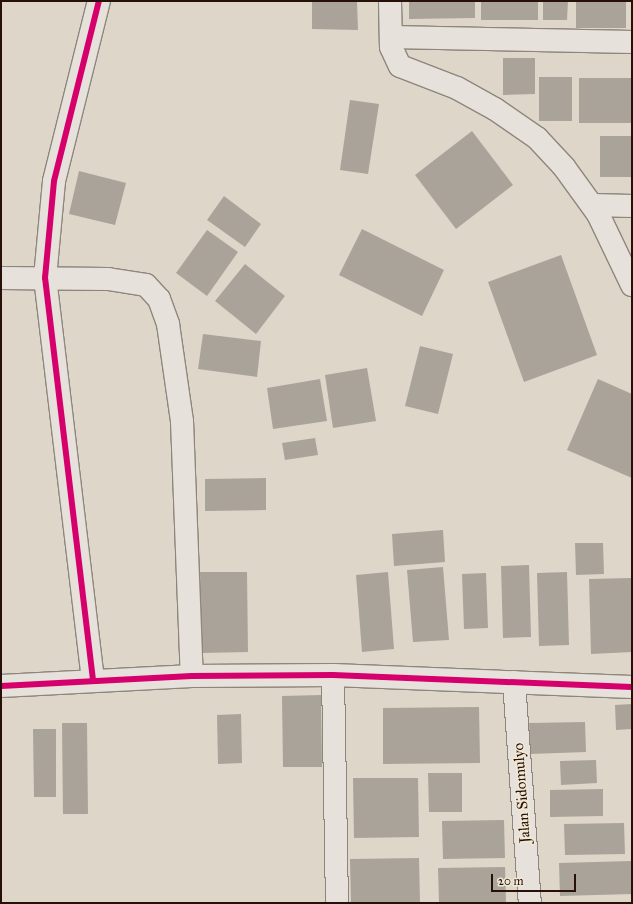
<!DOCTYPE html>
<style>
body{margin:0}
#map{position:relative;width:633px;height:904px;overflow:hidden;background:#ded6c8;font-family:"IM FELL Great Primer",serif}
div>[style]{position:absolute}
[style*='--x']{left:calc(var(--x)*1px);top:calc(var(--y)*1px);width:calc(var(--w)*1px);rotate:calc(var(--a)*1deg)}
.building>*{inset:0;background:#aaa399}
.roads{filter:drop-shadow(1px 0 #8e867d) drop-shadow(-1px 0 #8e867d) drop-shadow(0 1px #8e867d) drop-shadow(0 -1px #8e867d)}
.minor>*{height:22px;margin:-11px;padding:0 11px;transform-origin:11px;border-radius:11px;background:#e6e2db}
.cycleway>*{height:6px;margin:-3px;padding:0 3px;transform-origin:3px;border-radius:3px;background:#d6006c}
span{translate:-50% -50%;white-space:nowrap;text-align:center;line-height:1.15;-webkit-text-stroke:3.5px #f0e7d5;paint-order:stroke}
.street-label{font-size:15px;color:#261008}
.frame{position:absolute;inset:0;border:2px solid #261008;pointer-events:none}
.scale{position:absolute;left:491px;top:874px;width:85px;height:18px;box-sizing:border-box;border:2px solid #261008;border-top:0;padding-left:5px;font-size:12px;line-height:14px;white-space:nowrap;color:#261008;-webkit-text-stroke:3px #f0e7d5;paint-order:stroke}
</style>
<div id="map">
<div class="building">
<div style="clip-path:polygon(312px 1px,357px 1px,358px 30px,312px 29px)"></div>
<div style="clip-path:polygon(409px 1px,475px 1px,475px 18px,409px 19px)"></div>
<div style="clip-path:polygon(481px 1px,538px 1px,538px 20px,481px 20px)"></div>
<div style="clip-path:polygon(543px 1px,568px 1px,567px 20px,543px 20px)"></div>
<div style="clip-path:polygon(576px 1px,626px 1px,626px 28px,576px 28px)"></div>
<div style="clip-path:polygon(503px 58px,535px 58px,535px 94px,503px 95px)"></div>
<div style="clip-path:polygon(539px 77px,572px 77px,572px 121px,539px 121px)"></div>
<div style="clip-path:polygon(579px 78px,631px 78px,631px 123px,579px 123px)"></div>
<div style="clip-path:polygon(350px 100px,379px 104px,368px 174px,340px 170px)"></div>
<div style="clip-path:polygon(472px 131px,513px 185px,456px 229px,415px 175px)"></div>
<div style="clip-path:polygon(600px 136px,632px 136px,632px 177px,600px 177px)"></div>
<div style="clip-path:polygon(79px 171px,126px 183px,115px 225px,69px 214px)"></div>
<div style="clip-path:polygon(224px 196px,261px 224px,245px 247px,207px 220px)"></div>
<div style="clip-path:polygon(362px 229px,444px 270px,422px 316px,339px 275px)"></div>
<div style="clip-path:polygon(207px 230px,238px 252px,207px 296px,176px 273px)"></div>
<div style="clip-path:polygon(561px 255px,597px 355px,524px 382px,488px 282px)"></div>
<div style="clip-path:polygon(245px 264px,285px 296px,256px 334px,215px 301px)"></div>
<div style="clip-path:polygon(203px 334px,261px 341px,257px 377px,198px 369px)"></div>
<div style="clip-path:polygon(420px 346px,453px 354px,438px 414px,405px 406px)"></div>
<div style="clip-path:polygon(367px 368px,376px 421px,333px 428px,325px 375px)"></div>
<div style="clip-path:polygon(320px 379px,327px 421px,273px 429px,267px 388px)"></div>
<div style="clip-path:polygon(598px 379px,632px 394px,632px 478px,567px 450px)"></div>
<div style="clip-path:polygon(315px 438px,318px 455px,285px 460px,282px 443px)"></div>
<div style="clip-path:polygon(266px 478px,266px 510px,205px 511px,205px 479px)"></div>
<div style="clip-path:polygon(443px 530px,445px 562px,394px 566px,392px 534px)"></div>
<div style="clip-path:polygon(575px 543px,603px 543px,604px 574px,576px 575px)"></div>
<div style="clip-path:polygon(529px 565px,531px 637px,503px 638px,501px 566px)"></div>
<div style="clip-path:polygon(443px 567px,449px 640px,413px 642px,407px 570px)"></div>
<div style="clip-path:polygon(200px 572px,247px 572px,248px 652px,202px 653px)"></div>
<div style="clip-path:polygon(388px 572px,394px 649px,362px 652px,356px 575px)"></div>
<div style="clip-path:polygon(567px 572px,569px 645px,539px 646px,537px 573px)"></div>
<div style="clip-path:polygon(486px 573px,488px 628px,464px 629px,462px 574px)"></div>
<div style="clip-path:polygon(631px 578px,632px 652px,591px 654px,589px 579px)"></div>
<div style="clip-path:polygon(321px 695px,322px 767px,283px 767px,282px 696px)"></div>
<div style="clip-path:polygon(632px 704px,632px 729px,616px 730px,615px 705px)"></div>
<div style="clip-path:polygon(479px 707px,480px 763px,383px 764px,383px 708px)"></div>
<div style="clip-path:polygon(241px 714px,242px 763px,218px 764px,217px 715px)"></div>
<div style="clip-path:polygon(585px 722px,586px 752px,530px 754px,529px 723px)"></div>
<div style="clip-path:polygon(62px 723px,87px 723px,88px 814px,63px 814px)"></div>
<div style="clip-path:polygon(33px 729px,56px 729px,56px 797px,34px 797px)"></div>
<div style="clip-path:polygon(596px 760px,597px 783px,561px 785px,560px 761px)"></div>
<div style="clip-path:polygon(428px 773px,462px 773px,462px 812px,429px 812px)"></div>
<div style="clip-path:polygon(353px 778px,418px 778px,419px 837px,354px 838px)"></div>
<div style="clip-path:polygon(603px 789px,603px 816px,550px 817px,550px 790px)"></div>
<div style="clip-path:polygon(504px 820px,505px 858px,443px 859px,442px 821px)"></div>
<div style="clip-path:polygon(624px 823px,625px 854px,565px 855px,564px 824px)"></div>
<div style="clip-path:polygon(419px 858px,420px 903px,351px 903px,350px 859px)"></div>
<div style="clip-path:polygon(631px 861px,632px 894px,560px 896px,559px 863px)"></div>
<div style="clip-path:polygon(505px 867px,506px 903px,439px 903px,438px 868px)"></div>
</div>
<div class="roads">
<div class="minor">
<div style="--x:390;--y:1;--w:46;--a:88.8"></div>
<div style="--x:391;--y:47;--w:21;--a:65"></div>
<div style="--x:400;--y:66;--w:61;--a:21.1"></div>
<div style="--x:457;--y:88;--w:43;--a:28.9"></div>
<div style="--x:495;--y:109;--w:51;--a:34.6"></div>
<div style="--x:537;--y:138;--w:40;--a:47"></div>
<div style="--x:564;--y:167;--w:58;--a:54.1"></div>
<div style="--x:598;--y:214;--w:79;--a:64.4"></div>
<div style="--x:391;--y:37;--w:241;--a:1.2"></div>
<div style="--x:592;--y:205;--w:40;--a:1.4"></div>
<div style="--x:1;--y:278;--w:107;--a:0.5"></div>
<div style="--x:108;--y:279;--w:38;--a:9"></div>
<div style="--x:146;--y:285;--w:19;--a:47"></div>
<div style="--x:159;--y:299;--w:27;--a:70"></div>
<div style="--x:168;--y:324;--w:98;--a:81.8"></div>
<div style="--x:182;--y:421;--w:255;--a:87.8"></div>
<div style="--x:333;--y:675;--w:228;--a:89"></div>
<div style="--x:93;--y:680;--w:405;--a:-96.8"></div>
<div style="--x:45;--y:278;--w:97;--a:-84.7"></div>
<div style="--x:54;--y:181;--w:186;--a:-76"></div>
<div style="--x:514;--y:682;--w:222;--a:85.9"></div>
<div style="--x:1;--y:686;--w:191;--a:-3"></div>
<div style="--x:192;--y:676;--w:141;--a:-0.4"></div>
<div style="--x:333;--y:675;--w:299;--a:2.3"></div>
</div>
</div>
<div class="cycleway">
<div style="--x:93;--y:680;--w:405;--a:-96.8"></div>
<div style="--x:45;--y:278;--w:97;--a:-84.7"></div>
<div style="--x:54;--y:181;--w:186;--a:-76"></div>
<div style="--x:1;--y:686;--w:191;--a:-3"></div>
<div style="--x:192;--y:676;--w:141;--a:-0.4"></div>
<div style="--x:333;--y:675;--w:299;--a:2.3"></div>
</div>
<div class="street-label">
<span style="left:522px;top:793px;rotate:-94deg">Jalan Sidomulyo</span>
</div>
<div class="frame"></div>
<div class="scale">20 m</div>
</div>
